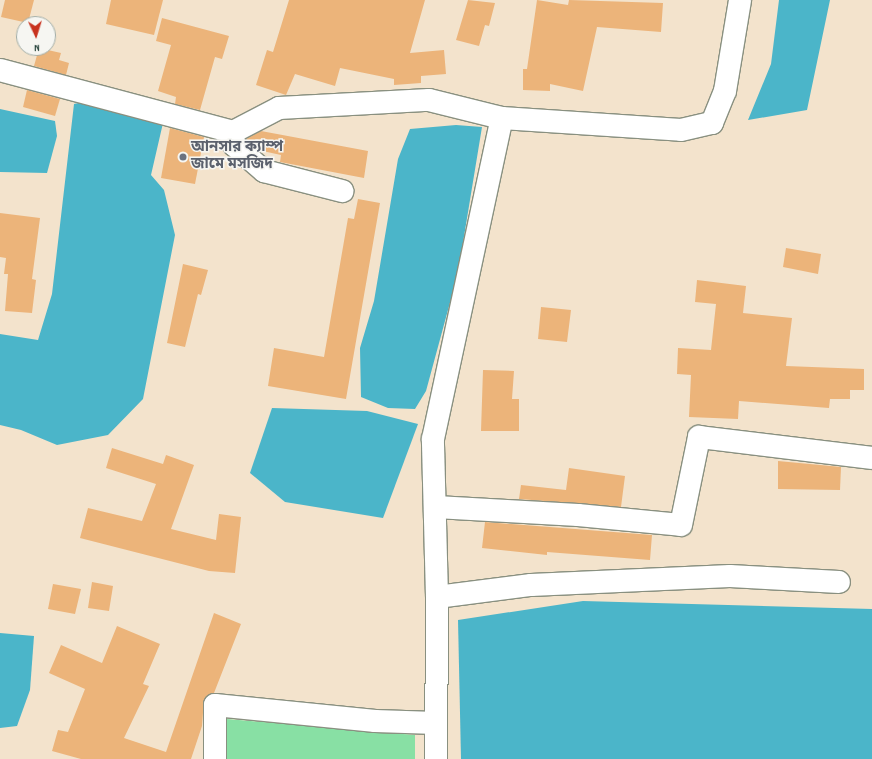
<!DOCTYPE html>
<meta charset="utf-8">
<style>
body{margin:0}
#map{position:relative;width:872px;height:759px;overflow:hidden;background:#f3e3cc;font-family:Dekko,"Noto Sans Bengali",sans-serif}
div>[style]{position:absolute}
[style*='--x']{left:calc(var(--x)*1px);top:calc(var(--y)*1px);width:calc(var(--w)*1px);rotate:calc(var(--a)*1deg)}
.green>*{inset:0;background:#88e0a4}
.water>*{inset:0;background:#4bb5c9}
.building>*{inset:0;background:#ecb47a}
.roads{filter:drop-shadow(1px 0 #899080) drop-shadow(-1px 0 #899080) drop-shadow(0 1px #899080) drop-shadow(0 -1px #899080)}
.minor>*{height:22px;margin:-11px;padding:0 11px;transform-origin:11px;border-radius:11px;background:#fff}
.dots>*{width:11px;height:11px;translate:-50% -50%;box-sizing:border-box;border:2px solid #f6f6f2;border-radius:50%}
span{translate:-50% -50%;white-space:nowrap;text-align:center;line-height:1.15;-webkit-text-stroke:3px #f6f6f2;paint-order:stroke}
.worship-label{font-size:15px;color:#5b616d;font-weight:700}
.left{translate:0 -50%;text-align:left}
.north{position:absolute;left:16px;top:16px;width:40px;height:40px;box-sizing:border-box;background:#f6f6f2;border:1px solid #a0aca6;border-radius:50%;rotate:176deg;font-size:11px;font-weight:700;line-height:16px;text-align:center;color:#1f3d34}
.north::after{content:'';display:block;margin:auto;width:14px;height:18px;background:#c8321e;clip-path:polygon(50% 0,100% 100%,50% 72%,0 100%)}
</style>
<div id="map">
<div class="green">
<div style="clip-path:polygon(227px 719px,415px 735px,415px 759px,224px 759px)"></div>
</div>
<div class="water">
<div style="clip-path:polygon(779px 0,830px 0,807px 110px,748px 120px,771px 64px)"></div>
<div style="clip-path:polygon(87px 101px,163px 123px,151px 175px,164px 190px,175px 235px,143px 399px,108px 435px,57px 445px,21px 430px,0 425px,0 334px,38px 340px,52px 294px,74px 104px)"></div>
<div style="clip-path:polygon(0 109px,55px 121px,57px 136px,47px 173px,0 172px)"></div>
<div style="clip-path:polygon(456px 125px,482px 127px,458px 273px,426px 391px,415px 409px,388px 408px,361px 397px,360px 348px,374px 301px,398px 159px,410px 129px)"></div>
<div style="clip-path:polygon(272px 408px,367px 411px,418px 424px,383px 518px,285px 502px,250px 473px)"></div>
<div style="clip-path:polygon(583px 601px,872px 609px,872px 759px,461px 759px,458px 620px)"></div>
<div style="clip-path:polygon(0 633px,34px 636px,30px 690px,17px 726px,0 728px)"></div>
</div>
<div class="building">
<div style="clip-path:polygon(5px 0,34px 0,28px 23px,1px 17px)"></div>
<div style="clip-path:polygon(111px 0,163px 0,154px 35px,106px 24px)"></div>
<div style="clip-path:polygon(289px 0,425px 0,410px 53px,444px 50px,446px 74px,421px 76px,421px 83px,394px 85px,394px 79px,340px 68px,335px 86px,295px 74px,286px 95px,256px 85px,267px 50px,273px 52px)"></div>
<div style="clip-path:polygon(468px 0,495px 3px,489px 26px,485px 25px,479px 46px,456px 40px)"></div>
<div style="clip-path:polygon(537px 0,568px 5px,569px 0,663px 3px,661px 32px,597px 27px,583px 91px,550px 84px,550px 91px,523px 90px,523px 69px,527px 69px)"></div>
<div style="clip-path:polygon(162px 18px,229px 36px,222px 59px,215px 57px,200px 110px,175px 104px,176px 97px,158px 91px,171px 45px,156px 41px)"></div>
<div style="clip-path:polygon(39px 48px,61px 53px,59px 60px,69px 63px,66px 75px,34px 66px)"></div>
<div style="clip-path:polygon(27px 90px,60px 99px,55px 116px,23px 107px)"></div>
<div style="clip-path:polygon(170px 128px,204px 137px,195px 184px,161px 178px)"></div>
<div style="clip-path:polygon(261px 131px,368px 151px,364px 178px,280px 162px,281px 155px,258px 150px,246px 139px)"></div>
<div style="clip-path:polygon(358px 199px,380px 203px,346px 399px,268px 386px,274px 348px,324px 357px,348px 218px,354px 219px)"></div>
<div style="clip-path:polygon(0 213px,40px 218px,32px 279px,36px 280px,32px 313px,5px 311px,8px 274px,4px 274px,6px 258px,0 257px)"></div>
<div style="clip-path:polygon(786px 248px,821px 254px,818px 274px,783px 267px)"></div>
<div style="clip-path:polygon(183px 264px,208px 270px,201px 295px,198px 294px,185px 347px,167px 343px)"></div>
<div style="clip-path:polygon(697px 280px,746px 286px,743px 313px,792px 318px,786px 366px,864px 369px,864px 390px,850px 390px,850px 399px,830px 399px,829px 408px,739px 401px,738px 419px,689px 417px,691px 375px,677px 374px,678px 348px,711px 350px,716px 304px,695px 302px)"></div>
<div style="clip-path:polygon(541px 307px,571px 310px,567px 342px,538px 339px)"></div>
<div style="clip-path:polygon(483px 370px,514px 371px,512px 399px,519px 399px,519px 431px,481px 431px)"></div>
<div style="clip-path:polygon(112px 448px,163px 464px,166px 455px,194px 465px,171px 529px,216px 540px,219px 514px,241px 517px,235px 573px,209px 571px,80px 538px,88px 508px,142px 521px,156px 484px,106px 468px)"></div>
<div style="clip-path:polygon(778px 461px,841px 467px,840px 490px,778px 489px)"></div>
<div style="clip-path:polygon(569px 468px,625px 476px,621px 507px,519px 499px,521px 485px,566px 490px)"></div>
<div style="clip-path:polygon(485px 522px,652px 535px,650px 560px,547px 552px,547px 555px,482px 548px)"></div>
<div style="clip-path:polygon(92px 582px,113px 586px,109px 611px,88px 608px)"></div>
<div style="clip-path:polygon(53px 584px,81px 589px,75px 614px,48px 609px)"></div>
<div style="clip-path:polygon(214px 613px,241px 624px,214px 693px,204px 699px,202px 726px,191px 759px,81px 759px,52px 751px,58px 730px,68px 732px,85px 689px,49px 673px,61px 645px,102px 663px,117px 626px,160px 644px,143px 684px,149px 686px,124px 738px,166px 752px)"></div>
</div>
<div class="roads">
<div class="minor">
<div style="--x:0;--y:70;--w:241;--a:14.9"></div>
<div style="--x:233;--y:132;--w:52;--a:-27.6"></div>
<div style="--x:279;--y:108;--w:150;--a:-3.1"></div>
<div style="--x:429;--y:100;--w:75;--a:13.9"></div>
<div style="--x:502;--y:118;--w:179;--a:3.8"></div>
<div style="--x:681;--y:130;--w:32;--a:-13"></div>
<div style="--x:712;--y:123;--w:35;--a:-68"></div>
<div style="--x:725;--y:91;--w:92;--a:-80.6"></div>
<div style="--x:233;--y:132;--w:13;--a:86"></div>
<div style="--x:234;--y:145;--w:40;--a:41"></div>
<div style="--x:264;--y:171;--w:81;--a:14.4"></div>
<div style="--x:436;--y:507;--w:142;--a:3.2"></div>
<div style="--x:578;--y:515;--w:103;--a:5.5"></div>
<div style="--x:681;--y:525;--w:90;--a:-78.4"></div>
<div style="--x:699;--y:437;--w:174;--a:6.9"></div>
<div style="--x:437;--y:597;--w:158;--a:-91.5"></div>
<div style="--x:433;--y:439;--w:328;--a:-77.9"></div>
<div style="--x:215;--y:759;--w:54;--a:-90"></div>
<div style="--x:215;--y:705;--w:161;--a:5.7"></div>
<div style="--x:375;--y:721;--w:61;--a:1.9"></div>
<div style="--x:436;--y:759;--w:162;--a:-89.6"></div>
<div style="--x:437;--y:597;--w:95;--a:-7.3"></div>
<div style="--x:531;--y:585;--w:199;--a:-2.6"></div>
<div style="--x:730;--y:576;--w:109;--a:3.2"></div>
</div>
</div>
<div class="dots">
<div style="left:183px;top:157px;background:#6b7280"></div>
</div>
<div class="worship-label">
<span class="left" style="left:191px;top:157px">আনসার ক্যাম্প<br>জামে মসজিদ</span>
</div>
<div class="north">N</div>
</div>
